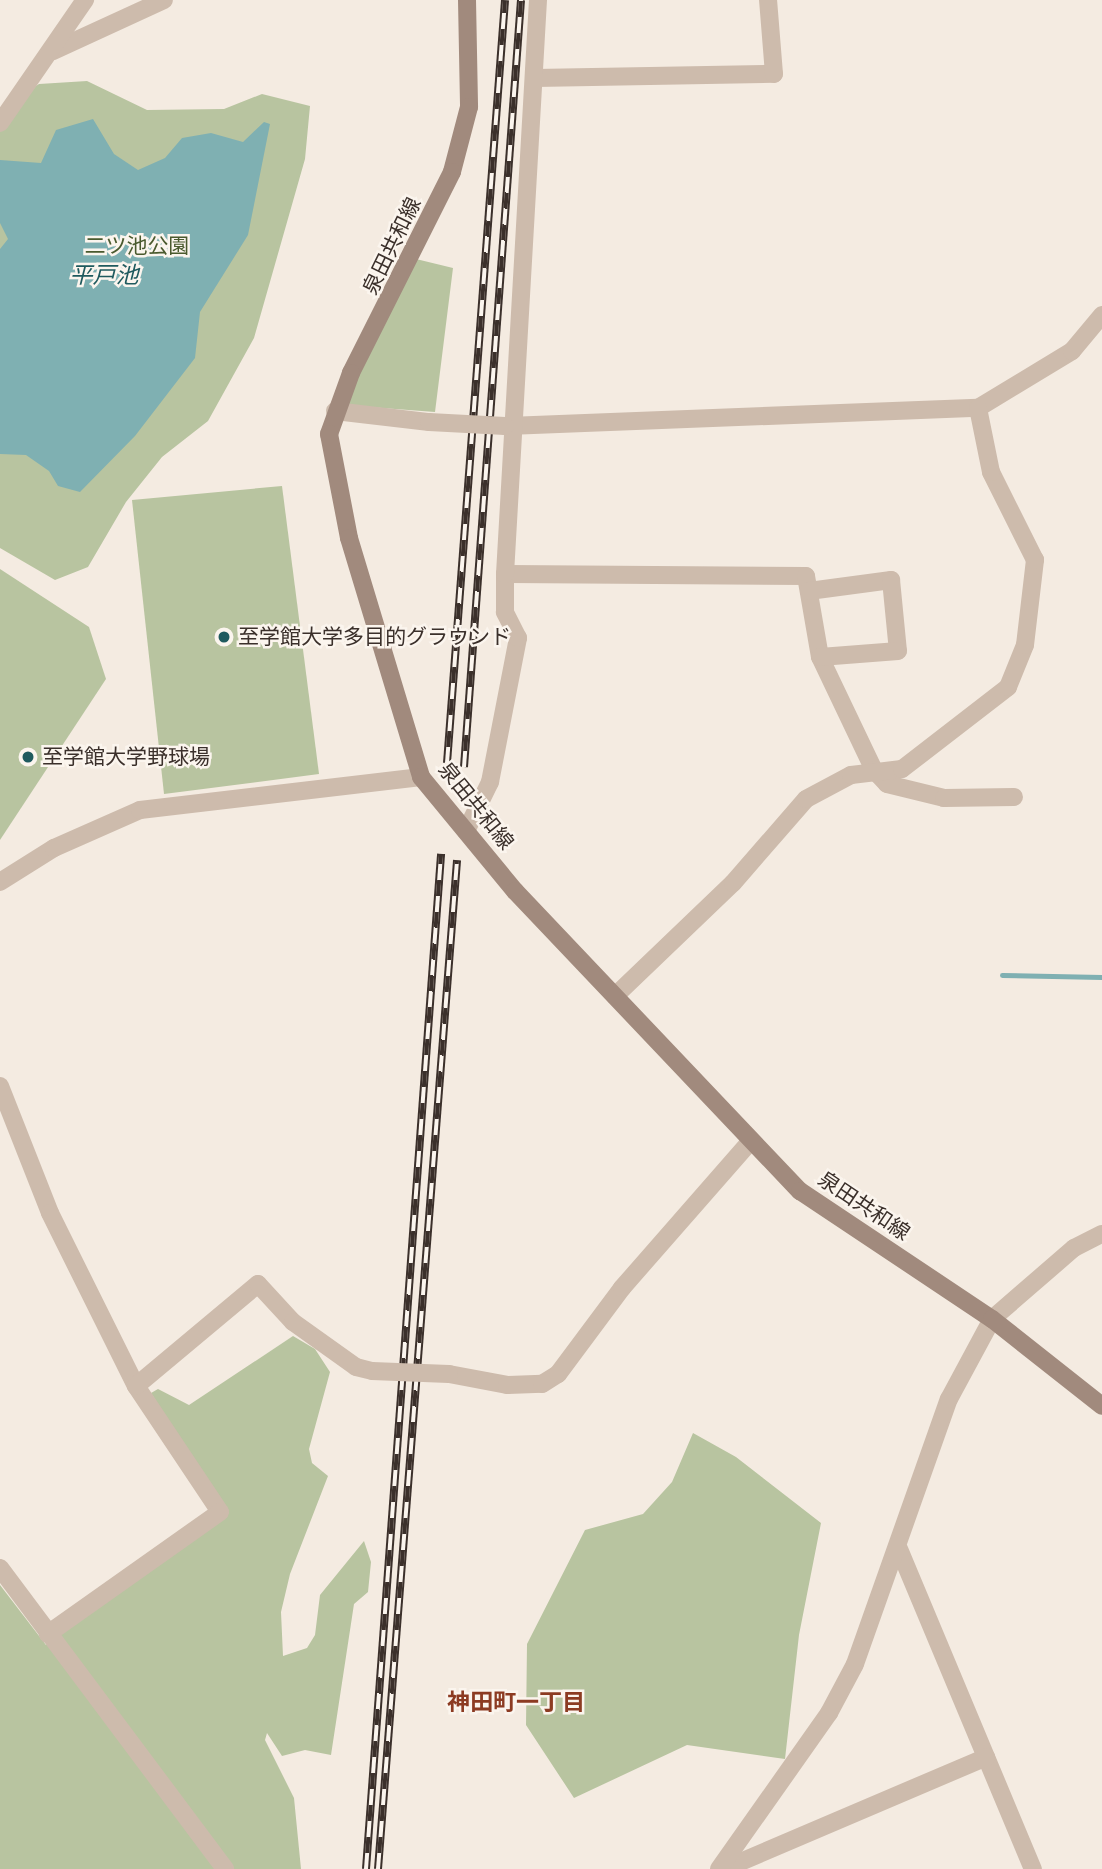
<!DOCTYPE html>
<meta charset="utf-8">
<style>
body{margin:0}
#map{position:relative;width:1102px;height:1869px;overflow:hidden;background:#f4ebe1;font-family:Karla,"Noto Sans JP",sans-serif}
div>[style]{position:absolute}
[style*='--x']{left:calc(var(--x)*1px);top:calc(var(--y)*1px);width:calc(var(--w)*1px);rotate:calc(var(--a)*1deg)}
.green>*{inset:0;background:#b8c4a0}
.water>*{inset:0;background:#7fb0b2}
.stream>*{height:5px;margin:-2.5px;padding:0 2.5px;transform-origin:2.5px;border-radius:2.5px;background:#7fb0b2}
.minor>*{height:18px;margin:-9px;padding:0 9px;transform-origin:9px;border-radius:9px;background:#cdbbac}
.tertiary>*{height:18px;margin:-9px;padding:0 9px;transform-origin:9px;border-radius:9px;background:#cdbbac}
.secondary>*{height:18px;margin:-9px;padding:0 9px;transform-origin:9px;border-radius:9px;background:#a18a7d}
.rail>*{height:8px;margin-top:-4px;transform-origin:0;background:repeating-linear-gradient(90deg,#fbf5ee 0 16px,#3b302b 0 32px);box-sizing:border-box;border-block:2px solid #3b302b}
.minor-bridge>*{height:18px;margin:-9px;padding:0 9px;transform-origin:9px;border-radius:9px;background:#cdbbac}
.dots>*{width:19px;height:19px;translate:-50% -50%;box-sizing:border-box;border:4px solid #fbf5ee;border-radius:50%}
span{translate:-50% -50%;white-space:nowrap;text-align:center;line-height:1.15;-webkit-text-stroke:5px #fbf5ee;paint-order:stroke}
.park-label{font-size:21px;color:#4a5a2e}
.street-label{font-size:21px;color:#3b302b}
.poi-label{font-size:21px;color:#3b302b}
.left{translate:0 -50%;text-align:left}
.water-label{font-size:23px;color:#1f5a5e;font-style:italic}
.neighbourhood-label{font-size:23px;color:#8c3b22;font-weight:700}
</style>
<div id="map">
<div class="green">
<div style="clip-path:polygon(87px 81px,147px 110px,224px 109px,262px 94px,310px 106px,305px 159px,254px 338px,208px 421px,162px 457px,126px 502px,88px 567px,55px 580px,0 548px,0 109px,39px 84px)"></div>
<div style="clip-path:polygon(416px 259px,453px 268px,435px 412px,342px 405px)"></div>
<div style="clip-path:polygon(282px 486px,319px 774px,164px 794px,132px 500px)"></div>
<div style="clip-path:polygon(0 569px,89px 627px,106px 679px,0 840px)"></div>
<div style="clip-path:polygon(293px 1336px,315px 1349px,330px 1372px,309px 1449px,312px 1463px,328px 1476px,290px 1574px,281px 1612px,283px 1656px,307px 1648px,315px 1635px,320px 1595px,364px 1541px,371px 1562px,368px 1592px,354px 1604px,331px 1755px,305px 1750px,282px 1756px,267px 1733px,265px 1740px,294px 1798px,301px 1869px,0 1869px,0 1585px,46px 1645px,225px 1512px,151px 1393px,158px 1389px,189px 1405px)"></div>
<div style="clip-path:polygon(693px 1433px,736px 1457px,821px 1523px,799px 1635px,785px 1759px,687px 1745px,574px 1798px,526px 1725px,527px 1644px,585px 1530px,643px 1514px,672px 1482px)"></div>
</div>
<div class="water">
<div style="clip-path:polygon(93px 119px,114px 154px,138px 170px,165px 158px,182px 138px,211px 133px,243px 142px,264px 122px,270px 124px,248px 235px,200px 312px,195px 358px,135px 436px,80px 492px,58px 486px,49px 471px,26px 455px,0 454px,0 249px,8px 239px,0 223px,0 160px,41px 163px,56px 130px)"></div>
</div>
<div class="stream">
<div style="--x:1002;--y:975;--w:100;--a:1.1"></div>
</div>
<div class="minor">
<div style="--x:53;--y:51;--w:122;--a:-24.7"></div>
<div style="--x:535;--y:78;--w:239;--a:-1"></div>
<div style="--x:774;--y:74;--w:74;--a:-94.6"></div>
<div style="--x:0;--y:123;--w:150;--a:-55.4"></div>
<div style="--x:335;--y:411;--w:95;--a:6.7"></div>
<div style="--x:505;--y:426;--w:473;--a:-2.2"></div>
<div style="--x:978;--y:408;--w:110;--a:-31.2"></div>
<div style="--x:1072;--y:351;--w:47;--a:-50.2"></div>
<div style="--x:505;--y:574;--w:301;--a:0.4"></div>
<div style="--x:806;--y:576;--w:82;--a:80.2"></div>
<div style="--x:820;--y:657;--w:125;--a:64.5"></div>
<div style="--x:874;--y:770;--w:19;--a:47"></div>
<div style="--x:887;--y:784;--w:59;--a:13.8"></div>
<div style="--x:944;--y:798;--w:70;--a:-0.8"></div>
<div style="--x:809;--y:591;--w:83;--a:-7.6"></div>
<div style="--x:891;--y:580;--w:71;--a:84.4"></div>
<div style="--x:898;--y:651;--w:78;--a:175.6"></div>
<div style="--x:466;--y:831;--w:55;--a:-63.9"></div>
<div style="--x:490;--y:782;--w:147;--a:-79"></div>
<div style="--x:518;--y:638;--w:29;--a:-117"></div>
<div style="--x:505;--y:612;--w:38;--a:-90"></div>
<div style="--x:505;--y:574;--w:575;--a:-86.71"></div>
<div style="--x:0;--y:882;--w:64;--a:-32.2"></div>
<div style="--x:54;--y:848;--w:94;--a:-23.8"></div>
<div style="--x:140;--y:810;--w:283;--a:-6.7"></div>
<div style="--x:615;--y:996;--w:163;--a:-43.8"></div>
<div style="--x:733;--y:883;--w:111;--a:-49"></div>
<div style="--x:806;--y:799;--w:51;--a:-28.1"></div>
<div style="--x:851;--y:775;--w:51;--a:-6.7"></div>
<div style="--x:902;--y:769;--w:134;--a:-37.7"></div>
<div style="--x:1008;--y:687;--w:45;--a:-68"></div>
<div style="--x:1025;--y:645;--w:86;--a:-83.3"></div>
<div style="--x:1035;--y:560;--w:98;--a:-116.6"></div>
<div style="--x:991;--y:472;--w:65;--a:-101.5"></div>
<div style="--x:0;--y:1086;--w:136;--a:68.5"></div>
<div style="--x:50;--y:1213;--w:193;--a:63.6"></div>
<div style="--x:136;--y:1386;--w:151;--a:56.3"></div>
<div style="--x:220;--y:1512;--w:211;--a:144.7"></div>
<div style="--x:449;--y:1374;--w:59;--a:10.7"></div>
<div style="--x:507;--y:1385;--w:35;--a:-2"></div>
<div style="--x:542;--y:1384;--w:19;--a:-32"></div>
<div style="--x:558;--y:1374;--w:107;--a:-53.3"></div>
<div style="--x:622;--y:1288;--w:194;--a:-48.8"></div>
<div style="--x:136;--y:1386;--w:159;--a:-39.9"></div>
<div style="--x:258;--y:1284;--w:52;--a:47.4"></div>
<div style="--x:293;--y:1322;--w:77;--a:35.5"></div>
<div style="--x:356;--y:1367;--w:16;--a:14"></div>
<div style="--x:899;--y:1549;--w:347;--a:67.3"></div>
<div style="--x:0;--y:1568;--w:376;--a:53.2"></div>
<div style="--x:724;--y:1869;--w:285;--a:-23.1"></div>
</div>
<div class="tertiary">
<div style="--x:719;--y:1869;--w:191;--a:-54.8"></div>
<div style="--x:829;--y:1713;--w:55;--a:-62"></div>
<div style="--x:855;--y:1664;--w:281;--a:-70.5"></div>
<div style="--x:949;--y:1399;--w:91;--a:-61.7"></div>
<div style="--x:992;--y:1319;--w:108;--a:-40.9"></div>
<div style="--x:1074;--y:1248;--w:31;--a:-27"></div>
</div>
<div class="secondary">
<div style="--x:467;--y:0;--w:107;--a:88.9"></div>
<div style="--x:469;--y:107;--w:67;--a:104.7"></div>
<div style="--x:452;--y:172;--w:225;--a:116.7"></div>
<div style="--x:351;--y:373;--w:65;--a:109.8"></div>
<div style="--x:329;--y:434;--w:106;--a:79.1"></div>
<div style="--x:349;--y:538;--w:250;--a:73.2"></div>
<div style="--x:421;--y:777;--w:148;--a:50.5"></div>
<div style="--x:515;--y:891;--w:414;--a:46.5"></div>
<div style="--x:800;--y:1191;--w:231;--a:33.7"></div>
<div style="--x:992;--y:1319;--w:140;--a:38.3"></div>
</div>
<div class="rail">
<div style="--x:447;--y:763;--w:765;--a:-85.65"></div>
<div style="--x:464;--y:767;--w:769;--a:-85.75"></div>
<div style="--x:366;--y:1869;--w:1018;--a:-85.77"></div>
<div style="--x:378;--y:1869;--w:1012;--a:-85.52"></div>
</div>
<div class="minor-bridge">
<div style="--x:429;--y:422;--w:76;--a:3"></div>
<div style="--x:372;--y:1371;--w:77;--a:2.2"></div>
</div>
<div class="dots">
<div style="left:224px;top:637px;background:#1f5a5e"></div>
<div style="left:28px;top:757px;background:#1f5a5e"></div>
</div>
<div class="park-label">
<span style="left:137px;top:246px">二ツ池公園</span>
</div>
<div class="street-label">
<span style="left:392px;top:246px;rotate:-64deg">泉田共和線</span>
<span style="left:476px;top:806px;rotate:51deg">泉田共和線</span>
<span style="left:864px;top:1206px;rotate:34deg">泉田共和線</span>
</div>
<div class="poi-label">
<span class="left" style="left:238px;top:637px">至学館大学多目的グラウンド</span>
<span class="left" style="left:42px;top:757px">至学館大学野球場</span>
</div>
<div class="water-label">
<span style="left:104px;top:276px">平戸池</span>
</div>
<div class="neighbourhood-label">
<span style="left:516px;top:1703px">神田町一丁目</span>
</div>
</div>
